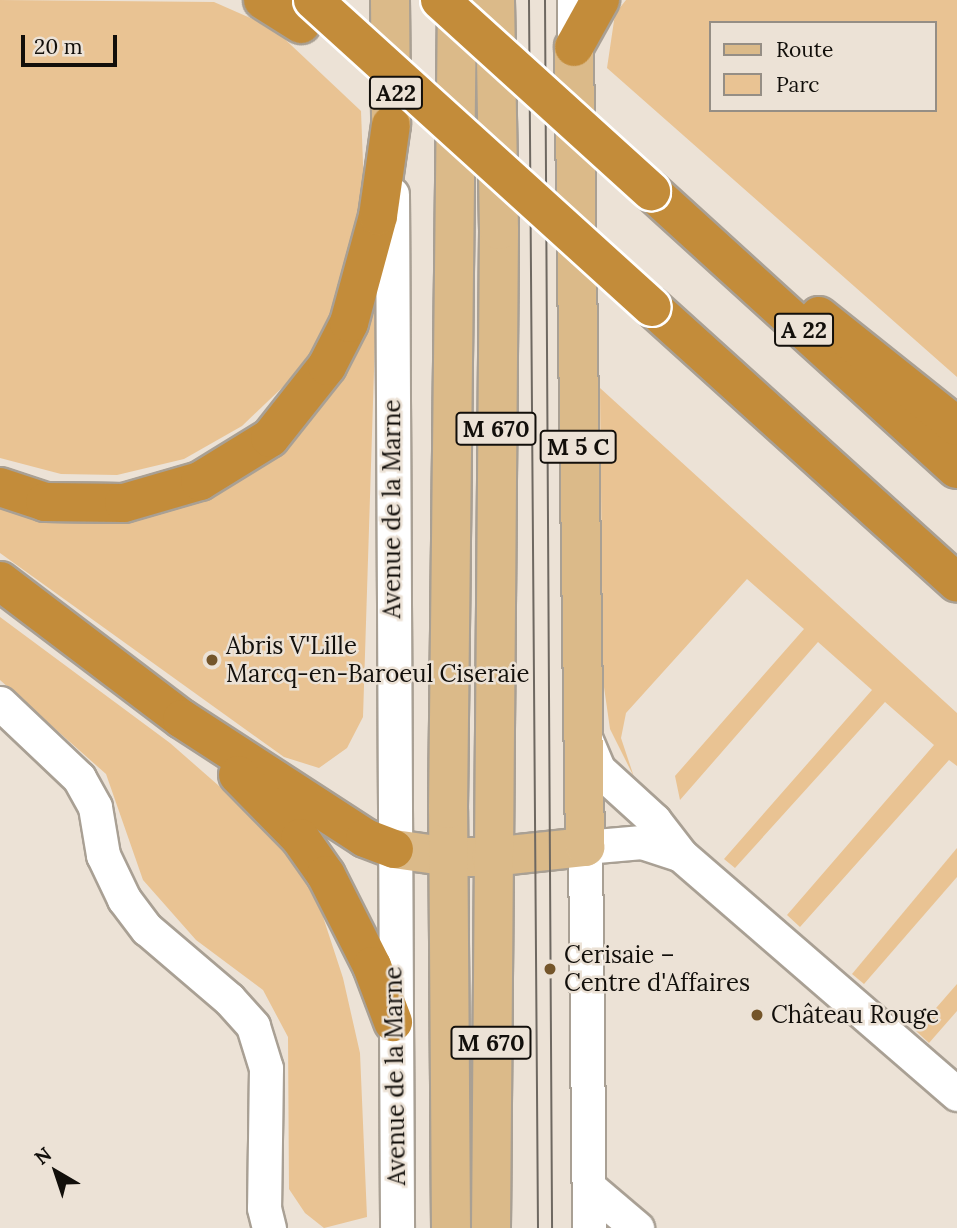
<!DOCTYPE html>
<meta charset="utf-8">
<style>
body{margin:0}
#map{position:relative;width:957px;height:1228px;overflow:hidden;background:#ece2d6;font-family:Lora,serif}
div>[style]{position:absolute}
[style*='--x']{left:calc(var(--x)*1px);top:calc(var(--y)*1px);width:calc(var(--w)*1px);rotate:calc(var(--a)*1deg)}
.green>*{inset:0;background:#e9c393}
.roads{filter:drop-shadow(2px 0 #a9a094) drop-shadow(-2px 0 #a9a094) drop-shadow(0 2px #a9a094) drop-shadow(0 -2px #a9a094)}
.minor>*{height:33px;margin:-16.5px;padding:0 16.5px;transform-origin:16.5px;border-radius:16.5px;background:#fff}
.major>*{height:38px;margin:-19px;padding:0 19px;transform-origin:19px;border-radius:19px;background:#dbba89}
.highway>*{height:38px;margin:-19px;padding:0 19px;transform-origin:19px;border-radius:19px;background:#c38c3a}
.tram>*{height:2px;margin:-1px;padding:0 1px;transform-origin:1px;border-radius:1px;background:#6e6861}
.bridges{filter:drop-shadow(2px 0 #fff) drop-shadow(-2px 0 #fff) drop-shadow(0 2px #fff) drop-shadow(0 -2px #fff)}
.highway-bridge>*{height:38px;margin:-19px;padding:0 19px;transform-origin:19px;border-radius:19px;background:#c38c3a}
.dots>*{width:19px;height:19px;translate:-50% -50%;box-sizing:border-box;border:4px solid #ece2d6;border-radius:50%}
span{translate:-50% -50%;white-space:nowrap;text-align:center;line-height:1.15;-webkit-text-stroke:5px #ece2d6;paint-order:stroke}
.shield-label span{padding:2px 5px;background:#ece2d6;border:2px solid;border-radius:5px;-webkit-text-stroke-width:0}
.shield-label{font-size:23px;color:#120f0b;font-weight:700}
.street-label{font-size:24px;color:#120f0b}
.poi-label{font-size:24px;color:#120f0b}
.left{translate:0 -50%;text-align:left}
.legend{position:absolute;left:709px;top:21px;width:228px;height:91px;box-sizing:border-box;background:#ece2d6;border:2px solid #958e85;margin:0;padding:9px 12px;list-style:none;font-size:21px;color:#120f0b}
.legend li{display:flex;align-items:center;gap:14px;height:35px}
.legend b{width:35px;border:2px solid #958e85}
.north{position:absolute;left:21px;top:1137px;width:70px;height:70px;-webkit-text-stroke:5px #ece2d6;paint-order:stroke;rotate:321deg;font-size:19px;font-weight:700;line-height:28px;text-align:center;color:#120f0b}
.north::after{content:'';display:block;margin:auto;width:24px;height:32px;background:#120f0b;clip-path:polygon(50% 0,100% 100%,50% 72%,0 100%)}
.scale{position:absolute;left:21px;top:35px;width:96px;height:32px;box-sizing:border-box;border:4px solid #120f0b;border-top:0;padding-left:9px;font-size:21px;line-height:24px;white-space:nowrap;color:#120f0b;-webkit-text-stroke:5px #ece2d6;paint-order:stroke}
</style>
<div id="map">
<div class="green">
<div style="clip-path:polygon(0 0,214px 2px,273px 28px,361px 111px,364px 190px,352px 256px,328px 330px,287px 383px,242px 426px,184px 459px,117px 475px,61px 474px,0 458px)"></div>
<div style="clip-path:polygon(evenodd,626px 0,957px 0,957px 377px,607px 68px,615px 14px,626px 0,710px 23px,934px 23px,934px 110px,710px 110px,710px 23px)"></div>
<div style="clip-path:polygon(376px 308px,363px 717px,347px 748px,319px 768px,284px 757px,0 553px,0 502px,220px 485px)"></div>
<div style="clip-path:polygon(600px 388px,957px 713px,957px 766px,949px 760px,800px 927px,787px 915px,934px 745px,885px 702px,735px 868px,724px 859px,872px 690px,818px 642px,680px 800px,675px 776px,804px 629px,747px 579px,626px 713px,621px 738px,634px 777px,610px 729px,603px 680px)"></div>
<div style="clip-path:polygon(0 617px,170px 743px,243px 807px,311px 880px,343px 978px,360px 1053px,367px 1217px,324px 1228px,305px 1213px,289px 1189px,288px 1037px,263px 990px,196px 940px,143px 880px,106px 774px,0 680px)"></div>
<div style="clip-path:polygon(957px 848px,957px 877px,864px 984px,852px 974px)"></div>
<div style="clip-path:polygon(957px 984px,957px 1011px,929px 1043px,916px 1031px)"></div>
</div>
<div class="roads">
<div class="minor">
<div style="--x:574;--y:0;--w:47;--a:90"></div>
<div style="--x:392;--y:194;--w:1034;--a:89.72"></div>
<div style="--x:0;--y:703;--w:109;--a:43.5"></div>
<div style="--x:79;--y:778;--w:33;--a:61"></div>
<div style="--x:95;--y:807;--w:49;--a:80.5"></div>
<div style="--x:103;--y:855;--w:49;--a:64.5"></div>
<div style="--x:124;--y:899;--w:38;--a:53"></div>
<div style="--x:147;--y:929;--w:108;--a:40.5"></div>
<div style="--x:229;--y:999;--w:36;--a:48"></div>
<div style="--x:253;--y:1026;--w:44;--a:72.8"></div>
<div style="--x:266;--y:1068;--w:140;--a:90.8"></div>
<div style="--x:264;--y:1208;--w:21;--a:76"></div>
<div style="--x:583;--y:733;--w:39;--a:67"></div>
<div style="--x:598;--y:769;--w:76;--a:42.3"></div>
<div style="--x:654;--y:820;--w:44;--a:52.4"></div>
<div style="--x:681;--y:855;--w:365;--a:40.9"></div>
<div style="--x:590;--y:1188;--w:62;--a:40.4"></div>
<div style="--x:589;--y:1228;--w:381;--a:-90.6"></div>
<div style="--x:585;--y:847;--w:57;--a:-5"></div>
<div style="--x:642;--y:842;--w:41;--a:18.4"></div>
</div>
<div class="major">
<div style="--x:390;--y:0;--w:125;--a:89.5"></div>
<div style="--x:394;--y:849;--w:57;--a:8.1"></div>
<div style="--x:450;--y:857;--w:41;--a:0"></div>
<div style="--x:491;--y:857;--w:95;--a:-6.1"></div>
<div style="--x:585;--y:847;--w:800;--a:-90.79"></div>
<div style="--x:451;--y:1228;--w:419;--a:-90.4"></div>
<div style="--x:448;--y:809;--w:809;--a:-89.36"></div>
<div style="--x:491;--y:1228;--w:998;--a:-89.54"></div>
<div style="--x:499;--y:230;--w:230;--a:-91"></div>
</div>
<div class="highway">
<div style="--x:263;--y:0;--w:45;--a:32.3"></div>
<div style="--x:574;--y:47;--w:54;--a:-61"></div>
<div style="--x:651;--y:191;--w:413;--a:42.3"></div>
<div style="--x:652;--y:307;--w:411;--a:42.1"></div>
<div style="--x:819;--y:316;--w:176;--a:38.6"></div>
<div style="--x:0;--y:487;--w:47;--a:18.4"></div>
<div style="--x:45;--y:502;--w:79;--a:0.7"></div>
<div style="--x:124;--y:503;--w:79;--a:-16.1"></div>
<div style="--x:200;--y:481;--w:82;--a:-31.6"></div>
<div style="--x:270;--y:438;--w:92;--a:-51.6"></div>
<div style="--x:327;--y:366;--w:48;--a:-62.9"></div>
<div style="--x:349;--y:323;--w:111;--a:-74.8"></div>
<div style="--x:378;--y:216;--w:92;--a:-81.9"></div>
<div style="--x:0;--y:581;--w:228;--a:37.2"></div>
<div style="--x:182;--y:719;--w:218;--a:33"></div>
<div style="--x:365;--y:838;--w:31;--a:21"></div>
<div style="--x:238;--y:775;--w:88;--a:45.5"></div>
<div style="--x:300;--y:838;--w:45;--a:54.9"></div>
<div style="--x:326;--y:875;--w:102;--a:63.2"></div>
<div style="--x:372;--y:966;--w:60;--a:69.4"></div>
</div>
</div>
<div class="tram">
<div style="--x:529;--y:0;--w:1228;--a:89.58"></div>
<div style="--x:545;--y:0;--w:1228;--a:89.67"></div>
</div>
<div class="bridges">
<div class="highway-bridge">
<div style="--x:313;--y:0;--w:457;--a:42.2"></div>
<div style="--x:440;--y:0;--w:285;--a:42.2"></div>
</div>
</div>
<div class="dots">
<div style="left:212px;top:660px;background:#74552a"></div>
<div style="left:550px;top:969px;background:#74552a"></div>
<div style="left:757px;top:1015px;background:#74552a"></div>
</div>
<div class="shield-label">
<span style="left:396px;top:93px">A22</span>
<span style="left:804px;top:330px">A 22</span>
<span style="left:496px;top:429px">M 670</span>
<span style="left:578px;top:447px">M 5 C</span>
<span style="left:491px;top:1043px">M 670</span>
</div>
<div class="street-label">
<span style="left:392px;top:509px;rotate:-90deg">Avenue de la Marne</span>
<span style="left:395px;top:1076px;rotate:-91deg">Avenue de la Marne</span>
</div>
<div class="poi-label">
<span class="left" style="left:226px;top:660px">Abris V'Lille<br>Marcq-en-Baroeul Ciseraie</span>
<span class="left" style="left:564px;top:969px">Cerisaie –<br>Centre d'Affaires</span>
<span class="left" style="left:771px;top:1015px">Château Rouge</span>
</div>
<ul class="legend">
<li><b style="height:9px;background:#dbba89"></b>Route</li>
<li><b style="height:19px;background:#e9c393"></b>Parc</li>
</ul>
<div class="north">N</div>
<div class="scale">20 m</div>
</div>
